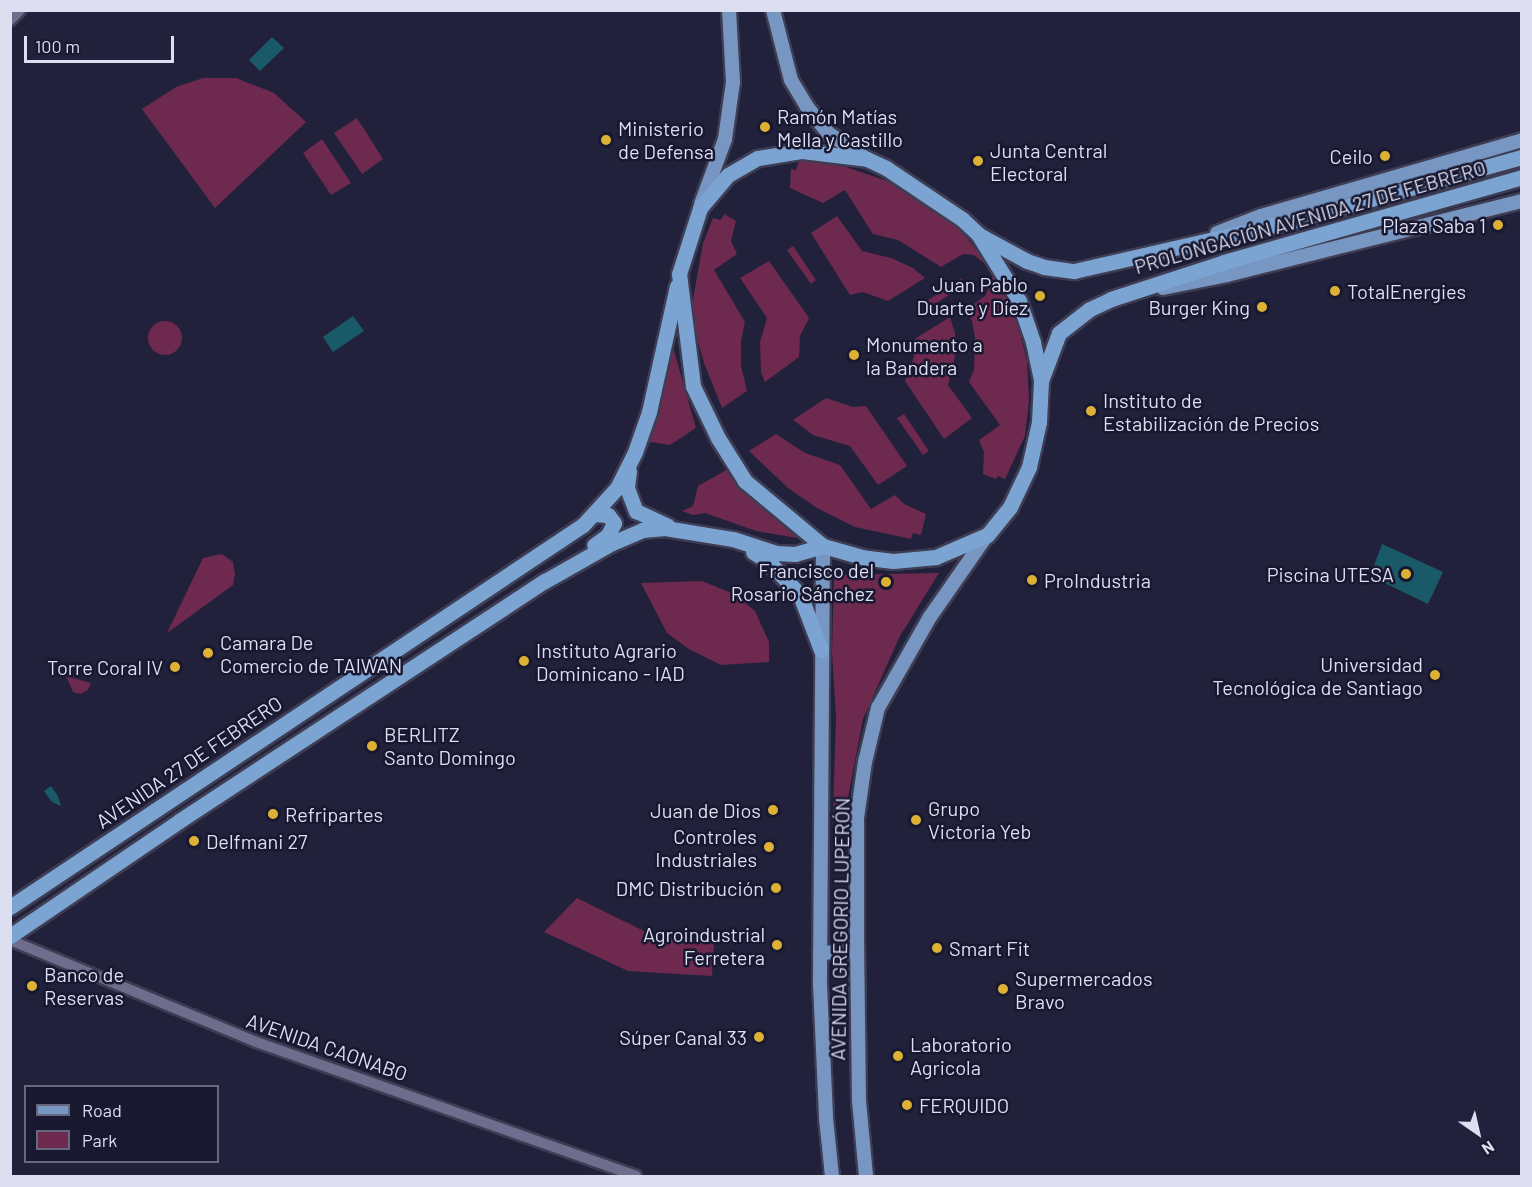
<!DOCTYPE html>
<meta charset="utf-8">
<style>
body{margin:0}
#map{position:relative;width:1532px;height:1187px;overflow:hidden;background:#21213c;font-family:Barlow,sans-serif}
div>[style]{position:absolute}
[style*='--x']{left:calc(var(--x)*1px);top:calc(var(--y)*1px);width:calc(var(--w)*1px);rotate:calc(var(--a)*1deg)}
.green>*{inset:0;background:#6d294e}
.round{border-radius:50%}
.water>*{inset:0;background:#1a5a68}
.roads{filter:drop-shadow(2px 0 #3e3d53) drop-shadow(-2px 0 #3e3d53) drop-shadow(0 2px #3e3d53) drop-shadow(0 -2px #3e3d53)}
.tertiary>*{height:10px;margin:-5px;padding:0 5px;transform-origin:5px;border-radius:5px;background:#6d6e8e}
.secondary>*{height:12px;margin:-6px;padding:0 6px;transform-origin:6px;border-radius:6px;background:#6d6e8e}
.primary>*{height:14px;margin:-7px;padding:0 7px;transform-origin:7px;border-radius:7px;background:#7896c2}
.trunk>*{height:15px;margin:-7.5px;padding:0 7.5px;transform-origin:7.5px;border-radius:7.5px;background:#7ca4d3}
.dots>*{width:16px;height:16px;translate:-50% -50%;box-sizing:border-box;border:3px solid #181831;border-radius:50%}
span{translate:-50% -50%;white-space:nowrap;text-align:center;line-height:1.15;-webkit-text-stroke:5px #181831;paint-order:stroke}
.poi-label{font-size:20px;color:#dddef0}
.left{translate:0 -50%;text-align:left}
.right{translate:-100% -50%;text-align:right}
.street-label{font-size:20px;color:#dddef0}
.frame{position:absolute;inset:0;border:12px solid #dddef0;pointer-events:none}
.legend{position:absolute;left:24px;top:1085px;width:195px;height:78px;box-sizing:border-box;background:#181831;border:2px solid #67677d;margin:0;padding:8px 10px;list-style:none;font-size:18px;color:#dddef0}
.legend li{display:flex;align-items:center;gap:12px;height:30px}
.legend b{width:30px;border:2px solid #67677d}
.north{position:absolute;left:1448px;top:1103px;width:60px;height:60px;-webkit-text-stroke:4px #181831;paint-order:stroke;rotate:146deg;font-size:16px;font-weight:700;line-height:24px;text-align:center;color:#dddef0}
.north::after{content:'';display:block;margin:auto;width:21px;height:27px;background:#dddef0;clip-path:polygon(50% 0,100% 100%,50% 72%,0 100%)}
.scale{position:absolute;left:24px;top:36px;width:150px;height:27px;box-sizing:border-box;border:3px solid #dddef0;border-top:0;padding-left:8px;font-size:18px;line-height:21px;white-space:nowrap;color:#dddef0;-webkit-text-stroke:4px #181831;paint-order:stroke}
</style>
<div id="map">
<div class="green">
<div style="clip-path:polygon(203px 78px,236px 78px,274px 93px,306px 122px,215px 208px,142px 109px,176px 87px)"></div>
<div style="clip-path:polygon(357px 118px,383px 159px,362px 174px,334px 133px)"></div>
<div style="clip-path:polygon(322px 139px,351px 183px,331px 195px,303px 153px)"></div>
<div style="clip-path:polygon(799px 160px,846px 167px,890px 182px,928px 202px,959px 228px,997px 276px,1014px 308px,1027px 361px,1029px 400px,1025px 436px,1005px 479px,998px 476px,996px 479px,983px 474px,984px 452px,979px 440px,1000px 425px,969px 382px,974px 370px,975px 337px,972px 321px,966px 310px,986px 295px,993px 276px,990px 268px,974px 255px,963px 254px,941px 267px,898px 240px,873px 234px,845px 190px,823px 203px,790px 188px,791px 169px,796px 170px)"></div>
<div style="clip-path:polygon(724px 214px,736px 221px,731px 241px,737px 254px,714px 270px,745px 322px,741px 341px,741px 366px,747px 391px,722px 408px,704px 363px,695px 331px,692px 305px,703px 243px,713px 218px,721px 220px)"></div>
<div style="clip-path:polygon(837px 216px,862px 251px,891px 258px,913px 268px,925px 278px,888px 301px,863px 292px,850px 295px,811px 233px)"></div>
<div style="clip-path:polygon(793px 246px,816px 280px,811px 284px,787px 250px)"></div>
<div style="clip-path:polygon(769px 261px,809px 318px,800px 336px,799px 357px,765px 382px,761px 372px,760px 342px,767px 318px,740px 278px)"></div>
<div style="clip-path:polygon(961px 278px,965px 284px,928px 309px,924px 303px)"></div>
<div style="clip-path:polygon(950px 317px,955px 333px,956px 352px,948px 385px,972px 418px,944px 439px,905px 381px,914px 357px,913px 340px)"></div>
<div class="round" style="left:148px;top:321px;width:34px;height:34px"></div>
<div style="clip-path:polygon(672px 344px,696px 428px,670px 445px,651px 442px,642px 450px)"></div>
<div style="clip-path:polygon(826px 398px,853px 407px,866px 406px,907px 466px,878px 485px,850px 446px,813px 435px,793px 420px)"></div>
<div style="clip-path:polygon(904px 414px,929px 451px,923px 455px,897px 418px)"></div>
<div style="clip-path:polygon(776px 434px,805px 453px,840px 465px,871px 509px,895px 495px,904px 504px,926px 514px,921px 535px,913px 533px,911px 539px,855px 527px,817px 508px,788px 488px,749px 451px)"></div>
<div style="clip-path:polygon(728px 469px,803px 539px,756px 531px,705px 513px,693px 515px,682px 511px,693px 506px,698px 486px)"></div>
<div style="clip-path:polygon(222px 554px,233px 562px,235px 574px,233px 585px,167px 633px,203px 558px)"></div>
<div style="clip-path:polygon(939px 573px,900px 636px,863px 719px,846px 808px,833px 812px,836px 718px,832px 652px,834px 575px)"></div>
<div style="clip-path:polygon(702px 581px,734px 594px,755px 611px,769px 642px,769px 662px,721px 665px,689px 649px,667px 633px,641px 583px)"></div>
<div style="clip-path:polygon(66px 676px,91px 683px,88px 690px,81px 694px,73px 692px)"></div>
<div style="clip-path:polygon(577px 898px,652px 935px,714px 942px,712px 976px,628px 971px,544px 932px)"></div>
</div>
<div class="water">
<div style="clip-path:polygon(272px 37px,284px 48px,260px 71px,249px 60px)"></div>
<div style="clip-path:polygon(353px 316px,364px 331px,333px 352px,323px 337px)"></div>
<div style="clip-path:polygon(1382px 544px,1443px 572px,1428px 604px,1370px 576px)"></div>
<div style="clip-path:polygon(51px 786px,58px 796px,61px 806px,52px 802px,44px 791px)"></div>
</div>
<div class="roads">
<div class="tertiary">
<div style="--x:10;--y:940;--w:266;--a:22.5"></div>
<div style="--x:256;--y:1042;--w:403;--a:19.4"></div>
</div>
<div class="secondary">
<div style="--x:10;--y:19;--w:13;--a:-45"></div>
</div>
<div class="primary">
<div style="--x:773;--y:10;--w:72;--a:75.6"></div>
<div style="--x:791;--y:80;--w:31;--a:59"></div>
<div style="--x:807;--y:107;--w:33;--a:51"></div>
<div style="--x:828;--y:133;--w:47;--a:33.7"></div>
<div style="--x:701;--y:204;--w:69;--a:-69.7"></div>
<div style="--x:725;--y:139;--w:58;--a:-82"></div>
<div style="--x:733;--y:82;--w:72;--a:-93.2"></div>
<div style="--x:1217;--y:233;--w:47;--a:-21.1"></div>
<div style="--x:1261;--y:216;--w:272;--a:-16.2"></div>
<div style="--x:1163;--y:288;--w:65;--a:-11.5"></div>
<div style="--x:1227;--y:275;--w:304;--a:-14.1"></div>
<div style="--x:823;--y:546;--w:438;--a:90.4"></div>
<div style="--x:820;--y:984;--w:134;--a:87.4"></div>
<div style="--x:826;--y:1118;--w:58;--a:84.1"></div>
<div style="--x:820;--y:953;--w:37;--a:-3"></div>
<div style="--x:866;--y:1176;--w:75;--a:-95.3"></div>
<div style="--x:859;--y:1101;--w:162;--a:-90.7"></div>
<div style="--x:857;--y:939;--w:121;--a:-90"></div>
<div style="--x:857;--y:818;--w:57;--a:-81.9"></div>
<div style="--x:865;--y:762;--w:56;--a:-76.5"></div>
<div style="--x:878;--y:708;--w:105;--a:-60.3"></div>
<div style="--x:930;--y:617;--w:100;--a:-55.2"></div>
</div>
<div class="trunk">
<div style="--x:802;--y:151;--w:65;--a:7"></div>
<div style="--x:867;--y:159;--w:21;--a:25"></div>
<div style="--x:886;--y:168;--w:92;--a:33.9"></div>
<div style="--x:962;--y:219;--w:22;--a:43"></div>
<div style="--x:978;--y:234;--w:55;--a:58.3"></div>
<div style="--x:1007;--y:281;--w:23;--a:59"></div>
<div style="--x:1019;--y:301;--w:43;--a:71.1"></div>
<div style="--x:1033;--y:342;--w:40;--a:78"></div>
<div style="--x:1041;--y:381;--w:41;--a:92.8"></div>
<div style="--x:1039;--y:422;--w:46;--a:102.5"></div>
<div style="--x:1029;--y:467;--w:44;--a:115.4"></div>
<div style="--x:1010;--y:507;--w:36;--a:129"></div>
<div style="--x:987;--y:535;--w:56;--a:156.7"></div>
<div style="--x:936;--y:557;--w:43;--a:174.7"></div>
<div style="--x:893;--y:561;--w:31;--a:-173"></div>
<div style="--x:862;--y:557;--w:41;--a:-164.2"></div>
<div style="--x:823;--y:546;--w:102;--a:-140.2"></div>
<div style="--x:745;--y:481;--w:51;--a:-122.1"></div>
<div style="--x:718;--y:438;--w:58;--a:-115.7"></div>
<div style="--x:693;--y:386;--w:113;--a:-97.1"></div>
<div style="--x:679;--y:274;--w:69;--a:-72.3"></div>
<div style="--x:700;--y:208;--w:43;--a:-49.7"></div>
<div style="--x:728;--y:175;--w:34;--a:-30"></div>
<div style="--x:758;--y:158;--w:45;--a:-9"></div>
<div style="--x:981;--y:236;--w:52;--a:28.5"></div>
<div style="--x:1027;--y:261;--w:18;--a:19"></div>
<div style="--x:1044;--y:267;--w:30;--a:8"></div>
<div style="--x:1074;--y:271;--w:228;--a:-12.9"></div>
<div style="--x:1296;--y:220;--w:235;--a:-15.6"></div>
<div style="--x:1042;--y:378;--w:48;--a:-69.3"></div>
<div style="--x:1059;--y:333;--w:39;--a:-38"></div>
<div style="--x:1090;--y:309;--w:23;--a:-25"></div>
<div style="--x:1111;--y:299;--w:119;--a:-18.1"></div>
<div style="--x:1224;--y:262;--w:310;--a:-15.9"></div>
<div style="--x:629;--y:471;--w:17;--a:97"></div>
<div style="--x:627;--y:488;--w:25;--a:69"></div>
<div style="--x:636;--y:511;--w:35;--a:25"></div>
<div style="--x:594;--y:514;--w:14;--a:4"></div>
<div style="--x:608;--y:515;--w:10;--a:53"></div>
<div style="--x:614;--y:523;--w:13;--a:117"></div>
<div style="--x:608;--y:535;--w:17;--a:144"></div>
<div style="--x:753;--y:552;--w:17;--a:31"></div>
<div style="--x:768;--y:561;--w:47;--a:46.7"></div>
<div style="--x:800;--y:595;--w:59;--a:69.1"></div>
<div style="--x:10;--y:907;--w:689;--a:-33.69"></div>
<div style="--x:583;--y:525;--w:50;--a:-47.4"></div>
<div style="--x:617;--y:488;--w:40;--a:-63.4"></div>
<div style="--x:635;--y:452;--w:42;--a:-70.7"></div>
<div style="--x:649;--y:412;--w:129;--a:-77.5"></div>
<div style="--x:10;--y:936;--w:204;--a:-34.2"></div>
<div style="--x:179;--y:821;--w:438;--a:-33.3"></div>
<div style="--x:545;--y:581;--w:77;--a:-29.6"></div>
<div style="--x:612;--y:543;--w:33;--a:-23"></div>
<div style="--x:642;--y:530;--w:23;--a:-5"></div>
<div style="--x:665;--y:528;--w:69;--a:9.2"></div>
<div style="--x:733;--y:539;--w:45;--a:18"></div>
<div style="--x:776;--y:553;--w:19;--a:3"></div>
<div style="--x:795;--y:554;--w:29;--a:-16"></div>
</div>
</div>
<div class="dots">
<div style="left:765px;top:127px;background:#ddb133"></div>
<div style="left:606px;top:140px;background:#ddb133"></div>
<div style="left:1385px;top:156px;background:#ddb133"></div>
<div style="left:978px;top:161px;background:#ddb133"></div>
<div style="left:1498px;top:225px;background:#ddb133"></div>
<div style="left:1335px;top:291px;background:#ddb133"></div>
<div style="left:1040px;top:296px;background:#ddb133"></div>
<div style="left:1262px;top:307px;background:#ddb133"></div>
<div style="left:854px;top:355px;background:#ddb133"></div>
<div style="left:1091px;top:411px;background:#ddb133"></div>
<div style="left:1406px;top:574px;background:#ddb133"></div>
<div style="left:1032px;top:580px;background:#ddb133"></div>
<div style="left:886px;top:582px;background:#ddb133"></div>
<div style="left:208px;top:653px;background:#ddb133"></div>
<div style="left:524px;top:661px;background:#ddb133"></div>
<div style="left:175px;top:667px;background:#ddb133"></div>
<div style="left:1435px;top:675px;background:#ddb133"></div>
<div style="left:372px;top:746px;background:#ddb133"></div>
<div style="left:773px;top:810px;background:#ddb133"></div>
<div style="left:273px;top:814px;background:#ddb133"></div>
<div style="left:916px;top:820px;background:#ddb133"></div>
<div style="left:194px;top:841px;background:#ddb133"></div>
<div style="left:769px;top:847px;background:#ddb133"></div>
<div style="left:776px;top:888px;background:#ddb133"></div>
<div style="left:777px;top:945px;background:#ddb133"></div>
<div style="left:937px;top:948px;background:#ddb133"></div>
<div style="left:32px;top:986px;background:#ddb133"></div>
<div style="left:1003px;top:989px;background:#ddb133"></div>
<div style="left:759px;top:1037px;background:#ddb133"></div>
<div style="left:898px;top:1056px;background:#ddb133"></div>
<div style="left:907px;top:1105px;background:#ddb133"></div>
</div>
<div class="poi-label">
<span class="left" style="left:777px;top:128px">Ramón Matías<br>Mella y Castillo</span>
<span class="left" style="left:618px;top:140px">Ministerio<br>de Defensa</span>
<span class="left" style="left:990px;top:162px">Junta Central<br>Electoral</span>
<span class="right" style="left:1373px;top:156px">Ceilo</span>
<span class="right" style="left:1486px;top:225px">Plaza Saba 1</span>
<span class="right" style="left:1028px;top:296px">Juan Pablo<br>Duarte y Díez</span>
<span class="left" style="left:1347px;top:291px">TotalEnergies</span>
<span class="right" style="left:1250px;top:307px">Burger King</span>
<span class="left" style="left:866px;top:356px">Monumento a<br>la Bandera</span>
<span class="left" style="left:1103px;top:412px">Instituto de<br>Estabilización de Precios</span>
<span class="right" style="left:874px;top:582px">Francisco del<br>Rosario Sánchez</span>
<span class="right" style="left:1394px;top:574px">Piscina UTESA</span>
<span class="left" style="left:1044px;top:580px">ProIndustria</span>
<span class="left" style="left:220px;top:654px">Camara De<br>Comercio de TAIWAN</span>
<span class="left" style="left:536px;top:662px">Instituto Agrario<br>Dominicano - IAD</span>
<span class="right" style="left:1423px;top:676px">Universidad<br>Tecnológica de Santiago</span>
<span class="right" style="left:163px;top:667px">Torre Coral IV</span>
<span class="left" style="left:384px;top:746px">BERLITZ<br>Santo Domingo</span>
<span class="left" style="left:928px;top:820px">Grupo<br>Victoria Yeb</span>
<span class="right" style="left:761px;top:810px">Juan de Dios</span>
<span class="left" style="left:285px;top:814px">Refripartes</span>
<span class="right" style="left:757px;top:848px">Controles<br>Industriales</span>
<span class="left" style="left:206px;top:841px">Delfmani 27</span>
<span class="right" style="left:764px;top:888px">DMC Distribución</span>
<span class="right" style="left:765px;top:946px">Agroindustrial<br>Ferretera</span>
<span class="left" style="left:949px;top:948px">Smart Fit</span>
<span class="left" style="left:44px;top:986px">Banco de<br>Reservas</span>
<span class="left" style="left:1015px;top:990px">Supermercados<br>Bravo</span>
<span class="right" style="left:747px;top:1037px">Súper Canal 33</span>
<span class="left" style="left:910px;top:1056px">Laboratorio<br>Agricola</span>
<span class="left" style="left:919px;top:1105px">FERQUIDO</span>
</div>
<div class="street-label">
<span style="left:1310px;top:217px;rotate:-16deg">PROLONGACIÓN AVENIDA 27 DE FEBRERO</span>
<span style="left:189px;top:762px;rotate:-34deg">AVENIDA 27 DE FEBRERO</span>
<span style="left:840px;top:929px;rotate:-89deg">AVENIDA GREGORIO LUPERÓN</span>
<span style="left:327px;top:1047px;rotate:19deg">AVENIDA CAONABO</span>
</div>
<div class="frame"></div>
<ul class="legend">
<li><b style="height:8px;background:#7896c2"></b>Road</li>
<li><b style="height:16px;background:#6d294e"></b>Park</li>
</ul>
<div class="north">N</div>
<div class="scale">100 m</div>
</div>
